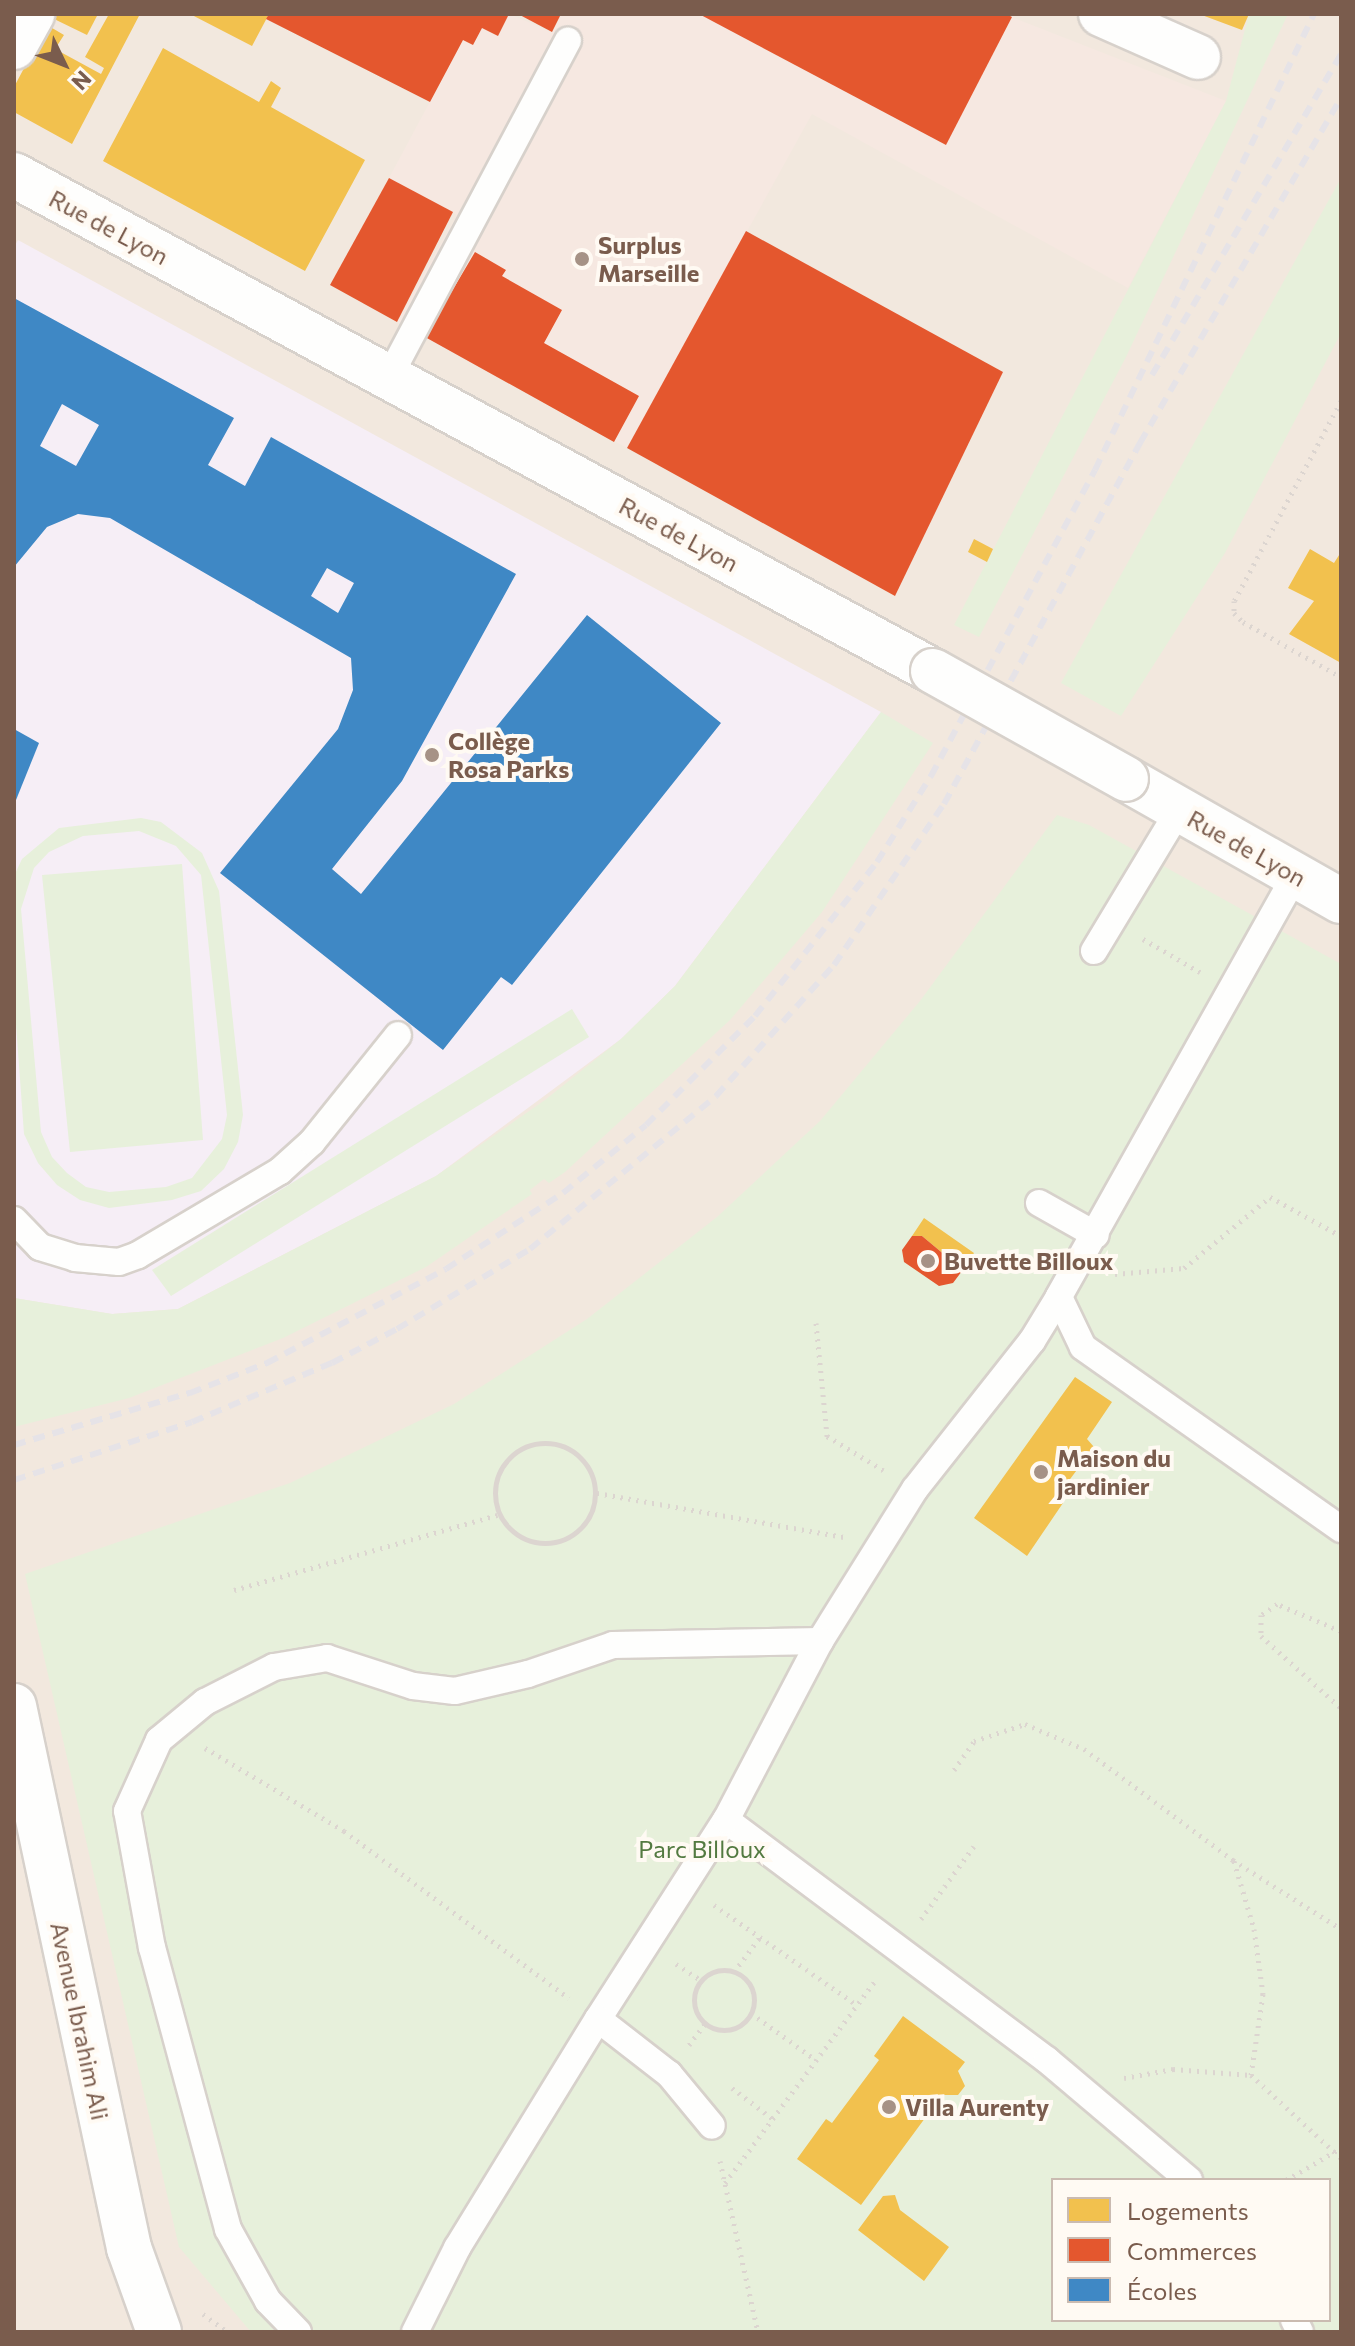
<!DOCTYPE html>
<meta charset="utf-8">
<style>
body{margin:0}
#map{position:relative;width:1355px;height:2346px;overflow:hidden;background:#f9f5f0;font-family:Commissioner,sans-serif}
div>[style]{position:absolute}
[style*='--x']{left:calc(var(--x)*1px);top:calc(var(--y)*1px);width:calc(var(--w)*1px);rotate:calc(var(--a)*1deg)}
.residential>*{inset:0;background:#f2e8de}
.commercial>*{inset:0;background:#f6e8e1}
.education>*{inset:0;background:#f6eef6}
.green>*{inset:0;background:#e7f0db}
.homes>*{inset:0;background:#f2c14e}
.shops>*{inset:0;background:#e4572e}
.schools>*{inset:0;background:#3f88c5}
.path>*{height:5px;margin-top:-2.5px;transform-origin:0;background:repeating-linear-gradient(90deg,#dcd5d0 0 2px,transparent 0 8px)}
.path>.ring{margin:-2.5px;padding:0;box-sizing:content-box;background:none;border:5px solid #dcd5d0;border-radius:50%}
.roads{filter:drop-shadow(2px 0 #d7d1cb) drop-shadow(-2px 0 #d7d1cb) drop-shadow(0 2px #d7d1cb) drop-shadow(0 -2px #d7d1cb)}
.service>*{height:26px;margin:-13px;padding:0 13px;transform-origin:13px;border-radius:13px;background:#fefefd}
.minor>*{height:44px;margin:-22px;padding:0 22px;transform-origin:22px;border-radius:22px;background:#fefefd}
.tertiary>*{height:44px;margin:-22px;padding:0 22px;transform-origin:22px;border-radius:22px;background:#fefefd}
.rail>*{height:6px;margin-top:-3px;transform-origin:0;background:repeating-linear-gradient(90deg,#e6e3e7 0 12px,transparent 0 20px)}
.bridges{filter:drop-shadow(2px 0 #d7d1cb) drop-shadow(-2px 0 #d7d1cb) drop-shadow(0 2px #d7d1cb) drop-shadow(0 -2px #d7d1cb)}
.tertiary-bridge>*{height:44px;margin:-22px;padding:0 22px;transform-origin:22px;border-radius:22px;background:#fefefd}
.dots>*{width:22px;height:22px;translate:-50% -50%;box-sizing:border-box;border:4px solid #fffaf3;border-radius:50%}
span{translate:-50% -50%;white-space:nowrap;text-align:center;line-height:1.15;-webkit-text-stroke:8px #fffaf3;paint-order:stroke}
.street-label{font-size:24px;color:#7a5c4d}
.poi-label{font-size:24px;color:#7a5c4d;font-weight:700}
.left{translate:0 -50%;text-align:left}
.park-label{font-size:24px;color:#537a41}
.frame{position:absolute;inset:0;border:16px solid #7a5c4d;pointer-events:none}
.legend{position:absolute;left:1051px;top:2178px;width:280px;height:144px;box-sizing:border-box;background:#fffaf3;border:2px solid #cabbb1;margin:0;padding:10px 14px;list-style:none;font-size:24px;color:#7a5c4d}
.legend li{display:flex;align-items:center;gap:16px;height:40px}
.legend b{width:40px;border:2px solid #cabbb1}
.north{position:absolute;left:24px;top:24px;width:80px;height:80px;-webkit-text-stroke:6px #fffaf3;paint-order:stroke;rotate:133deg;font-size:22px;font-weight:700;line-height:32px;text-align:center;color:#7a5c4d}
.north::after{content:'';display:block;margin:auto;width:28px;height:36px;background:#7a5c4d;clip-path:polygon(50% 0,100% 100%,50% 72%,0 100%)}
</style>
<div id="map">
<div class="residential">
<div style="clip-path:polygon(evenodd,14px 14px,1341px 14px,1341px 2332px,14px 2332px,14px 14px,1053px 2180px,1329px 2180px,1329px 2320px,1053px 2320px,1053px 2180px)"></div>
</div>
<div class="commercial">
<div style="clip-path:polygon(509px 14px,552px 32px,562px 14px,1004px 14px,1226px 101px,1128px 288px,812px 114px,627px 448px,397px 322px,457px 215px,389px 178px,463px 40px,473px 45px,482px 28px,498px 36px)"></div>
</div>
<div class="education">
<div style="clip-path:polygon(18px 240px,881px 712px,675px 986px,621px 1039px,436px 1176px,178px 1309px,112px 1314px,14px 1298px,14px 247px)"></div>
</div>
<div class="green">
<div style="clip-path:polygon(1249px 14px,1288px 14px,1126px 357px,979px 637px,954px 625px,1226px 101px)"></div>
<div style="clip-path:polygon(1341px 178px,1341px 333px,1225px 553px,1121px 716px,1061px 683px)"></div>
<div style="clip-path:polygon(881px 712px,933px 743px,822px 912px,730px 1020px,565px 1172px,549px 1183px,544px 1179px,530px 1190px,532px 1194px,426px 1267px,283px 1338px,129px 1398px,14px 1427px,14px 1298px,112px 1314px,178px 1309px,436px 1176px,545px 1100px,621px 1039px,675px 986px)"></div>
<div style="clip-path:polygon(evenodd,1057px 815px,1089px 825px,1341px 964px,1341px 2332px,251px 2332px,179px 2247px,25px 1574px,290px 1483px,454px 1404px,587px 1319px,717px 1217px,820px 1121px,920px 1001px,1057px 815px,1053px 2180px,1329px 2180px,1329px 2320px,1053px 2320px,1053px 2180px)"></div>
<div style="clip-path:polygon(evenodd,141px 818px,161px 822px,202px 853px,219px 891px,243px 1115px,238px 1142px,224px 1169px,201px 1191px,172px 1200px,109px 1208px,80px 1200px,57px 1185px,38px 1163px,24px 1134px,14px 997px,14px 876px,22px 859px,59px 828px,141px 818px,139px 831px,176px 846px,201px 875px,227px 1115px,222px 1139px,192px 1178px,166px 1187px,109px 1192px,86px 1187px,67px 1173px,52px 1157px,41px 1132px,21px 909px,34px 868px,49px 852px,83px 836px,139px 831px)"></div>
<div style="clip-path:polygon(182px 864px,203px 1140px,70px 1152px,42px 875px)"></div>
<div style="clip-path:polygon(572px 1009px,589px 1037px,171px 1296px,152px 1270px)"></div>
</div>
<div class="homes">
<div style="clip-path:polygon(54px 14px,98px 14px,87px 35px,52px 18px)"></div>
<div style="clip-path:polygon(109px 14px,140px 14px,72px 144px,14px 112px,14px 87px,47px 25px,64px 35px,55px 49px,101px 74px,104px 68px,85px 57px)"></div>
<div style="clip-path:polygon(190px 14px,269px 14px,252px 46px)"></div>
<div style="clip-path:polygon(1199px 14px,1249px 14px,1242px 30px)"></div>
<div style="clip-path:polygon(163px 48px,259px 102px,271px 81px,281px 88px,271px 107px,365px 160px,305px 271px,103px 161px)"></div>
<div style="clip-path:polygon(974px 539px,993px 549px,987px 562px,968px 552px)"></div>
<div style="clip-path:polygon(1310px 549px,1334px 563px,1341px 552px,1341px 663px,1289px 634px,1314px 601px,1288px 588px)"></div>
<div style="clip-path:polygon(924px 1218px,974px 1253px,962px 1271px,960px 1261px,952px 1261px,922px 1236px,912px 1236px)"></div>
<div style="clip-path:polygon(1075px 1377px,1112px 1402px,1087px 1439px,1094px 1447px,1056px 1498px,1063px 1503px,1027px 1556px,974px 1518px)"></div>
<div style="clip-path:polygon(903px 2016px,965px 2062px,958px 2071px,965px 2086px,958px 2095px,942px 2095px,861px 2205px,797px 2159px,826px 2119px,832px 2123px,879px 2060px,874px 2056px)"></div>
<div style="clip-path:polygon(895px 2195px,900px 2210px,949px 2247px,924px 2281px,858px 2230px,883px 2196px)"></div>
</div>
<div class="shops">
<div style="clip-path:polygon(269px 14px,509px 14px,498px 36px,482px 28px,473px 45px,463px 40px,430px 102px,266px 19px)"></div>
<div style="clip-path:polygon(518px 14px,561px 14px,552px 32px)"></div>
<div style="clip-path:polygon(699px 14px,1006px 14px,1012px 17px,946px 145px)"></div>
<div style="clip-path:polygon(389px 178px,453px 212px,397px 322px,330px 285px)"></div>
<div style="clip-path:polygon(746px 231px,1003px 372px,895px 596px,627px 448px)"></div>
<div style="clip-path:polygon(475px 252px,506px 270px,502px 276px,562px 310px,544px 343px,639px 396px,614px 442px,425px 337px)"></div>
<div style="clip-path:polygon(912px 1236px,922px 1236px,952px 1261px,960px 1261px,962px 1271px,953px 1283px,939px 1286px,904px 1262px,902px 1250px)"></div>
</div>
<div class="schools">
<div style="clip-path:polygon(evenodd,14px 298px,234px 418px,208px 465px,245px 486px,271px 437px,516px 574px,402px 781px,332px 869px,361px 894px,587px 615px,721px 723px,512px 985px,501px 977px,443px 1050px,220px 873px,338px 729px,353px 690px,351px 658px,110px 518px,78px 514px,47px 527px,14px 567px,14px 298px,62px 404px,99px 425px,76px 466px,40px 446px,62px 404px,14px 298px,327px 568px,354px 583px,338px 613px,311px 596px,327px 568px)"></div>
<div style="clip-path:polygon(14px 729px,39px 743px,14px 805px)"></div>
</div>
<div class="path">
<div style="--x:1341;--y:401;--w:227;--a:118.1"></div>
<div style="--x:1234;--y:601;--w:12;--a:90"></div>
<div style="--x:1234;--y:613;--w:13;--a:45"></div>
<div style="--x:1243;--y:622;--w:112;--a:29.3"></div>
<div style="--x:1143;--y:939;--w:66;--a:30.1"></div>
<div style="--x:1115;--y:1274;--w:69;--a:-5"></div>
<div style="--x:1184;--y:1268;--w:112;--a:-39.5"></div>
<div style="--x:1270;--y:1197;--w:81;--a:28.8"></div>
<div style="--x:816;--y:1323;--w:114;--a:84.4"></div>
<div style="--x:827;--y:1436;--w:66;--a:31.3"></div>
<div class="ring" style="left:495px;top:1443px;width:95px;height:95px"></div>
<div style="--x:597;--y:1493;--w:251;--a:10.1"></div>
<div style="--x:234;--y:1590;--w:274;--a:-15.9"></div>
<div style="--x:1341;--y:1631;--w:69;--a:-157.1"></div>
<div style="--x:1277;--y:1604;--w:19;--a:145"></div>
<div style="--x:1261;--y:1615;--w:21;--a:90"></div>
<div style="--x:1261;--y:1636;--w:108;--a:42"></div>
<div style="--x:205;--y:1748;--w:162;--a:30.8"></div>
<div style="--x:344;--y:1831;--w:280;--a:36.6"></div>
<div style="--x:954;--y:1770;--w:35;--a:-55"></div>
<div style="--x:974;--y:1741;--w:54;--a:-18.4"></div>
<div style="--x:1025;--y:1724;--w:64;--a:23"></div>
<div style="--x:1084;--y:1749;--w:186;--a:36.7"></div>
<div style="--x:1233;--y:1860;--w:128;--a:32.6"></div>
<div style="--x:1234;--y:1861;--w:71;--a:73.6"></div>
<div style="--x:1254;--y:1929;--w:66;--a:82.1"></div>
<div style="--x:1263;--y:1994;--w:82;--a:98.4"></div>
<div style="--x:714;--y:1905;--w:174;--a:35"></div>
<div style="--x:921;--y:1919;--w:90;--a:-54"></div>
<div style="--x:676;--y:1964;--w:31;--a:33"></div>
<div class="ring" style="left:694px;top:1970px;width:55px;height:55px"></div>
<div style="--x:734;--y:1972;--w:44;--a:-53.4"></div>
<div style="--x:751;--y:2013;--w:80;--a:35.9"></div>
<div style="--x:689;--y:2045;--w:26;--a:-53"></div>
<div style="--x:1124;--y:2078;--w:50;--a:-10.4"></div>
<div style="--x:1173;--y:2069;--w:78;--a:4.4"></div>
<div style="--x:1251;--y:2075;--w:122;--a:42.7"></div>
<div style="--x:732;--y:2088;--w:51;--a:37.1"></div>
<div style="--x:720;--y:2161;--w:175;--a:77.5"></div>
<div style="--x:1286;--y:2180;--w:64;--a:-30.2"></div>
<div style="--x:725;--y:2183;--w:255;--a:-53.4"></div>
<div style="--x:203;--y:2314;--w:31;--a:36"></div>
</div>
<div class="roads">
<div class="service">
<div style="--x:389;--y:377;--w:381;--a:-62"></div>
<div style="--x:1296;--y:874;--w:485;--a:119.3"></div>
<div style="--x:1059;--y:1297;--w:55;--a:64.4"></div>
<div style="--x:1083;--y:1347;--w:316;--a:35.2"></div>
<div style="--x:1094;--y:951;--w:165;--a:-58.9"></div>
<div style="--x:1039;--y:1203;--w:65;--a:29.3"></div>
<div style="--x:14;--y:1220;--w:37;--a:46"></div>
<div style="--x:40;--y:1247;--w:37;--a:17"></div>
<div style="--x:75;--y:1258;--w:44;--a:5.2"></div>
<div style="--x:119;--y:1262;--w:20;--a:-20"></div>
<div style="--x:138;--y:1255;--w:165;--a:-30.6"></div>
<div style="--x:280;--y:1171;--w:43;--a:-42.2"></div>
<div style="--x:312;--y:1142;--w:137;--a:-51.2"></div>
<div style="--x:726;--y:1820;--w:401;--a:36.8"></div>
<div style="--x:1047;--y:2060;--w:186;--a:40.2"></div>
<div style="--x:598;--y:2019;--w:237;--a:-57.3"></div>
<div style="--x:726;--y:1820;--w:202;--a:-62.3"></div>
<div style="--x:820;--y:1641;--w:179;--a:-58"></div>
<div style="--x:915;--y:1489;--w:189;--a:-51.7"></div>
<div style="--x:1032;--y:1341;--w:52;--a:-58.5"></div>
<div style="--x:1294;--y:2320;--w:13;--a:63"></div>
<div style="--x:298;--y:2332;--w:43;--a:-134.1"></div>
<div style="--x:268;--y:2301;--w:82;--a:-119.1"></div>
<div style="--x:228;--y:2229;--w:291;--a:-105.1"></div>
<div style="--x:152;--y:1948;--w:139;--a:-100.3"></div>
<div style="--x:127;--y:1811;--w:78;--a:-65.7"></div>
<div style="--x:159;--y:1740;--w:60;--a:-39.6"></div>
<div style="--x:205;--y:1702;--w:77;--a:-26.9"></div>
<div style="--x:274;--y:1667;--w:54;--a:-9.6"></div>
<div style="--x:327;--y:1658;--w:90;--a:18"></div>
<div style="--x:413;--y:1686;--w:42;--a:6.8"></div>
<div style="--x:455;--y:1691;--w:75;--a:-13.1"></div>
<div style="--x:528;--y:1674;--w:90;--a:-18.8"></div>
<div style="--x:613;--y:1645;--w:207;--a:-1.1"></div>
<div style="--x:415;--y:2332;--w:94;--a:-63.4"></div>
<div style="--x:457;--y:2248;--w:269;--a:-58.4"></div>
<div style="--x:598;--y:2019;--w:90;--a:37.8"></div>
<div style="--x:669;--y:2074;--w:67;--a:50.4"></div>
</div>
<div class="minor">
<div style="--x:1101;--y:14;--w:106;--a:23.9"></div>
<div style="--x:14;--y:47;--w:38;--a:-61"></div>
</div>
<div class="tertiary">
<div style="--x:14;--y:175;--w:1044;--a:28.36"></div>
<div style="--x:1126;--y:779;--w:247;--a:29.6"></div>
<div style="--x:14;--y:1706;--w:554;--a:78.02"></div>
<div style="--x:129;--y:2248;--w:89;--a:70.3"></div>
</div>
</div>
<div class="rail">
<div style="--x:1152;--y:375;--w:373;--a:-59.5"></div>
<div style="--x:14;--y:1445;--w:184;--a:-16.5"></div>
<div style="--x:190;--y:1393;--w:83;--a:-21.3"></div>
<div style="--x:267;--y:1363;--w:202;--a:-27.7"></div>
<div style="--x:446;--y:1269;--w:140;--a:-33"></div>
<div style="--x:563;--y:1193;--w:107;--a:-39.3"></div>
<div style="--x:646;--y:1125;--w:154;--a:-45"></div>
<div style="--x:755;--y:1016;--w:196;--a:-51.6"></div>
<div style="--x:877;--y:862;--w:102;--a:-57.9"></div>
<div style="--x:931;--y:776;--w:347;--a:-61.8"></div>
<div style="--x:1095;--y:470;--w:506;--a:-64.35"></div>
<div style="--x:14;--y:1480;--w:187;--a:-18"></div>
<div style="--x:192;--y:1422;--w:152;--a:-22.9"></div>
<div style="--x:332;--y:1363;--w:73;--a:-27.6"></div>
<div style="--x:397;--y:1329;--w:155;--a:-31"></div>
<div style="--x:530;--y:1249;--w:241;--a:-39.4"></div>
<div style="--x:716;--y:1096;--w:176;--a:-48"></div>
<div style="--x:834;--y:965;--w:195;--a:-55.7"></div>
<div style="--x:944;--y:804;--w:411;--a:-61.5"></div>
<div style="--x:1140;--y:443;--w:399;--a:-59.8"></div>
</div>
<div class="bridges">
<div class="tertiary-bridge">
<div style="--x:933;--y:671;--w:221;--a:29.2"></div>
</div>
</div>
<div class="dots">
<div style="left:582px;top:259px;background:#a69286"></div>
<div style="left:432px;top:755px;background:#a69286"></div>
<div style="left:928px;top:1261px;background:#a69286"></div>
<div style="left:1041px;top:1472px;background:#a69286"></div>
<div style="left:889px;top:2107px;background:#a69286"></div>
</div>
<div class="street-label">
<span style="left:109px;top:227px;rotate:28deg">Rue de Lyon</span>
<span style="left:679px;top:534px;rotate:28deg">Rue de Lyon</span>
<span style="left:1247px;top:848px;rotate:29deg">Rue de Lyon</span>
<span style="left:80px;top:2021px;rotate:78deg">Avenue Ibrahim Ali</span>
</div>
<div class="poi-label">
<span class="left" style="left:598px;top:259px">Surplus<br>Marseille</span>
<span class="left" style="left:448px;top:755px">Collège<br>Rosa Parks</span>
<span class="left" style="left:944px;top:1261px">Buvette Billoux</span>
<span class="left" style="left:1057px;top:1472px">Maison du<br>jardinier</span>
<span class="left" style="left:905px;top:2107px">Villa Aurenty</span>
</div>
<div class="park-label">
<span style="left:702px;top:1849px">Parc Billoux</span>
</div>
<div class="frame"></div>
<ul class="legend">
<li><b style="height:22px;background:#f2c14e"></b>Logements</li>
<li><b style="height:22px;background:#e4572e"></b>Commerces</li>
<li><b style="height:22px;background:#3f88c5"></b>Écoles</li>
</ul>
<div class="north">N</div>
</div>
